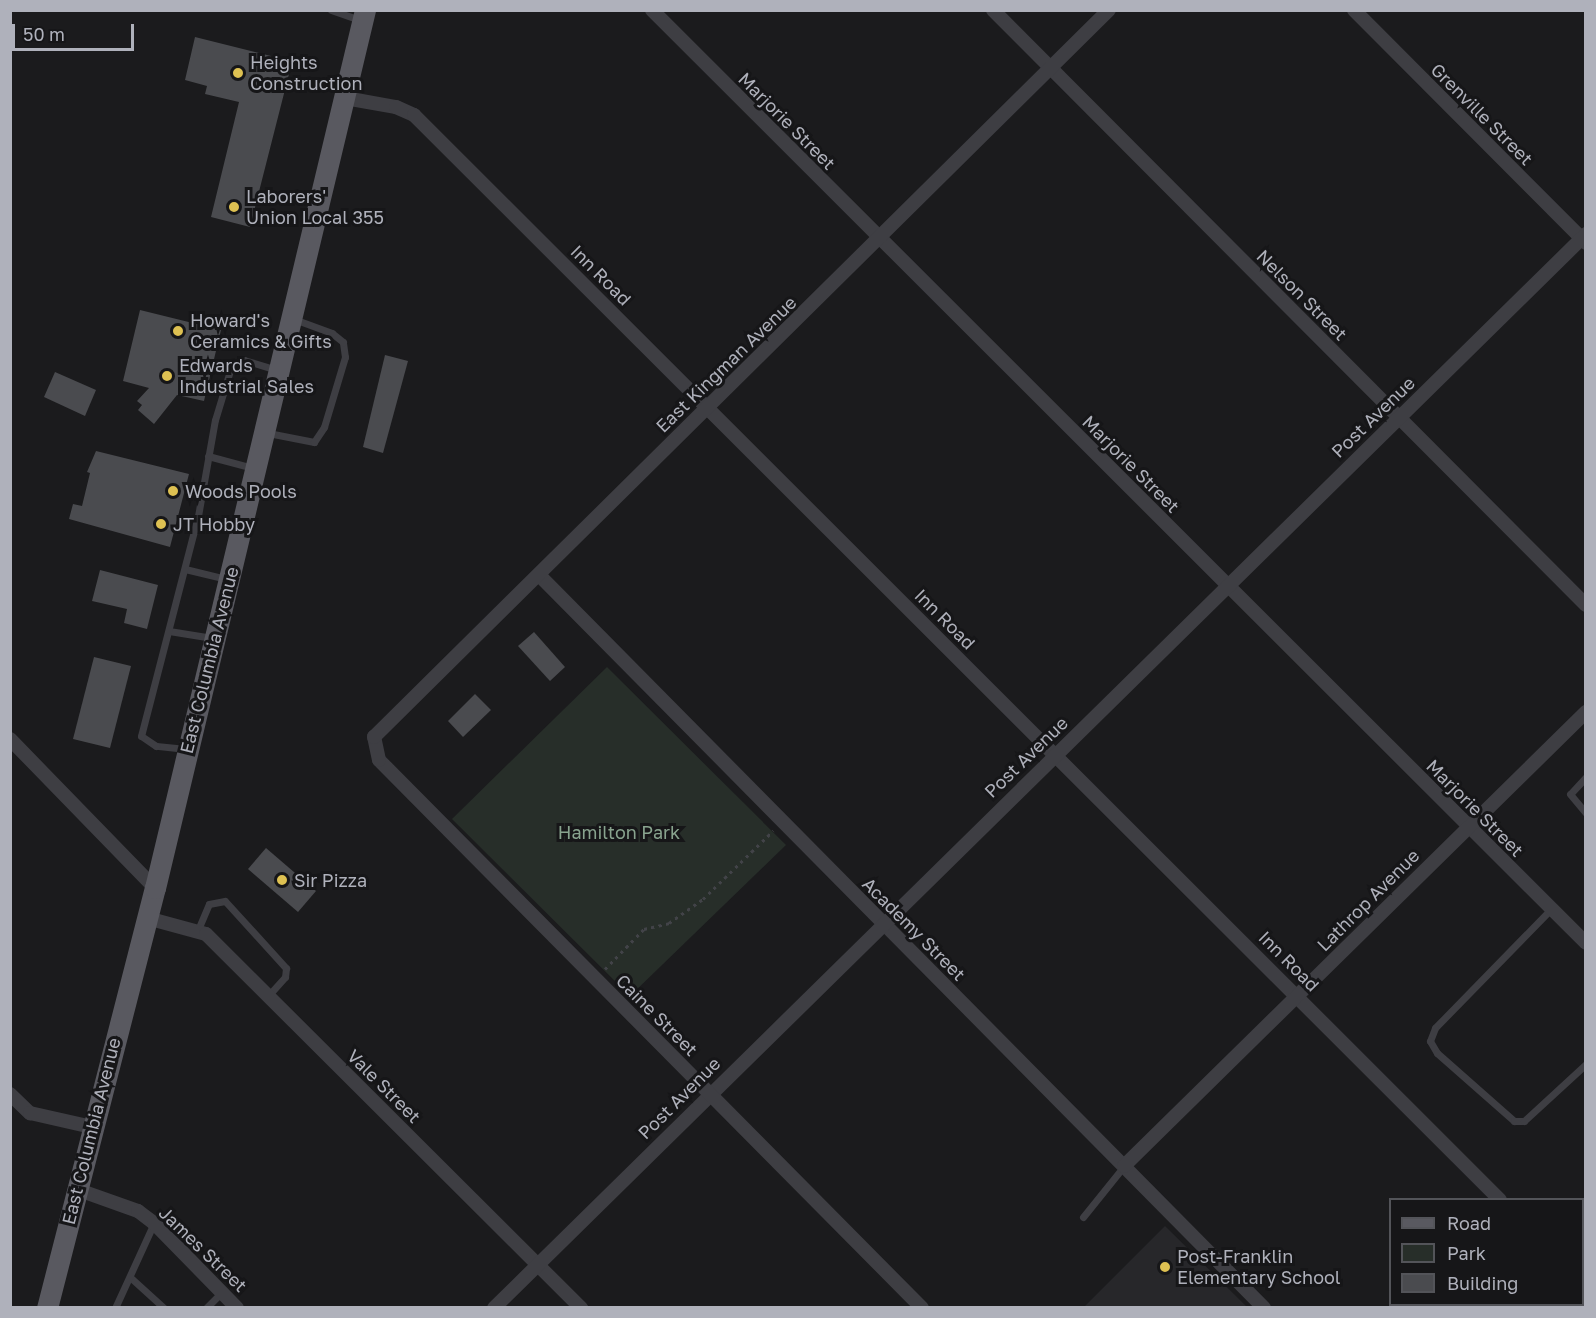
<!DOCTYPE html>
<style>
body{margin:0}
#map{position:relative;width:1596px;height:1318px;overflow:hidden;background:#1b1b1d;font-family:"Golos Text",sans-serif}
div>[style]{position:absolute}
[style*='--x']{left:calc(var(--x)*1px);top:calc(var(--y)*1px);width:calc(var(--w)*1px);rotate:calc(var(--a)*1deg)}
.built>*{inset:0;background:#27272a}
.green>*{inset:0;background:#272e29}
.building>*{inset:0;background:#4a4b4f}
.path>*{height:3px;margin-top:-1.5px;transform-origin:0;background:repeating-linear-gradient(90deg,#424348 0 3px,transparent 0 7.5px)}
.service>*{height:7px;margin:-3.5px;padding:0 3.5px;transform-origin:3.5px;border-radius:3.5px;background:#3e3e43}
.minor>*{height:14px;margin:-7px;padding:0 7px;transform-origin:7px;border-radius:7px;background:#3e3e43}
.primary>*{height:21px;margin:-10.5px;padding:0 10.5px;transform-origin:10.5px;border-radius:10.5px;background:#595960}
.dots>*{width:16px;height:16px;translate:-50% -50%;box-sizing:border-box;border:3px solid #161618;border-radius:50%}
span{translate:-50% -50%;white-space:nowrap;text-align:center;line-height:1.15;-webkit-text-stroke:6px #161618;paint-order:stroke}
.poi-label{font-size:18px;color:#afb1bb}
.left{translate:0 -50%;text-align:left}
.street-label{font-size:18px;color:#afb1bb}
.park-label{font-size:18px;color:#88a38e}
.frame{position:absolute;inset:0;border:12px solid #afb1bb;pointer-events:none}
.legend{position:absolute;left:1389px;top:1198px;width:195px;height:108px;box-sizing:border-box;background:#161618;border:2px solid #535459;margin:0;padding:8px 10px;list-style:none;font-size:18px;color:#afb1bb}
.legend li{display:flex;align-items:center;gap:12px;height:30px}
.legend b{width:30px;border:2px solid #535459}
.scale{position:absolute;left:12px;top:24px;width:122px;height:27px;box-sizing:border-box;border:3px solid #afb1bb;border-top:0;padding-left:8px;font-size:18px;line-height:21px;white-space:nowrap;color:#afb1bb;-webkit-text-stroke:4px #161618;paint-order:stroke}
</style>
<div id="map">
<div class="built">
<div style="clip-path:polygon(1165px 1226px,1247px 1307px,1084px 1307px)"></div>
</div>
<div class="green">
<div style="clip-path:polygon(607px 667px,786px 845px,630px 996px,452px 819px)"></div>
</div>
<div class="building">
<div style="clip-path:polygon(195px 37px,271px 56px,270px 61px,291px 66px,250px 227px,211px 217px,239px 102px,205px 94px,207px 86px,185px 80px)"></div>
<div style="clip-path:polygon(140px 310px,221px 330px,204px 401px,177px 395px,154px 424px,138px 410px,142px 405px,137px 401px,149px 388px,123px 381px)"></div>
<div style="clip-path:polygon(385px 355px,408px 361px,383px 453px,363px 447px)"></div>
<div style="clip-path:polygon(55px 372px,96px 390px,85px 416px,44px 397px)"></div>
<div style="clip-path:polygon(96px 451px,189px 474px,170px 547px,69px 519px,73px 504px,82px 506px,90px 473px,87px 472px)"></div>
<div style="clip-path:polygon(100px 570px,158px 585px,147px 629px,124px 623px,127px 609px,92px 601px)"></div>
<div style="clip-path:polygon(534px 632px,565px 667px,550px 681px,518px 646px)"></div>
<div style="clip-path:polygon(94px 657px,131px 666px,110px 748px,73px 739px)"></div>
<div style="clip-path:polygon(475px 694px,491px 710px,463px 737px,448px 721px)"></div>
<div style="clip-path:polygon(266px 848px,316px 891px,298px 912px,248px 869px)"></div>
</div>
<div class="path">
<div style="--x:605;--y:969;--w:56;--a:-45.7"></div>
<div style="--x:644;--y:929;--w:26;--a:-13"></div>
<div style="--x:669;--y:923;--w:42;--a:-35.2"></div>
<div style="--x:703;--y:899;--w:98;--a:-44.2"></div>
</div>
<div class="service">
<div style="--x:331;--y:10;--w:31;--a:19"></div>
<div style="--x:268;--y:433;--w:47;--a:11.1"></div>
<div style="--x:314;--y:442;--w:18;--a:-56"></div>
<div style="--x:324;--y:427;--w:73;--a:-73.3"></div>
<div style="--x:345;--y:357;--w:15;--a:-98"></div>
<div style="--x:343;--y:342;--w:14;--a:-141"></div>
<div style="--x:332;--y:333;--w:40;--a:-159.8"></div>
<div style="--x:208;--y:456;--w:47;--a:14.9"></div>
<div style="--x:185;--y:569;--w:42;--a:13.7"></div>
<div style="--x:169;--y:631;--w:44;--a:9.2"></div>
<div style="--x:186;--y:749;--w:30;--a:-174"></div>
<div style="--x:156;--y:746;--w:18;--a:-146"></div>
<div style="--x:141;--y:736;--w:227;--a:-75.5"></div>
<div style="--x:198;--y:516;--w:97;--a:-80"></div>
<div style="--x:215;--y:420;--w:59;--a:-73.1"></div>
<div style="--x:232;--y:364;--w:13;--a:-18"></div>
<div style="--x:244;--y:360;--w:34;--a:17"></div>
<div style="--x:1586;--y:777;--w:23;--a:133"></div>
<div style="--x:1570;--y:794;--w:25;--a:50"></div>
<div style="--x:1551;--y:909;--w:166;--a:134.3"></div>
<div style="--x:1435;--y:1028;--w:14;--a:111"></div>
<div style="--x:1430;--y:1041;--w:14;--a:60"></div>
<div style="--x:1437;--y:1053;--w:103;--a:41.4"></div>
<div style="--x:1514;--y:1121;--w:10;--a:0"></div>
<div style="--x:1524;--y:1121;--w:84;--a:-42.6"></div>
<div style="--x:197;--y:932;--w:30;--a:-67"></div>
<div style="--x:209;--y:904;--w:16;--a:-11"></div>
<div style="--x:225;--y:901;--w:91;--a:47.7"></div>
<div style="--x:286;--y:968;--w:9;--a:96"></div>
<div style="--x:285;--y:977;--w:25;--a:132"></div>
<div style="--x:1083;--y:1217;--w:65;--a:-51.2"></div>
<div style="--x:131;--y:1278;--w:45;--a:42.3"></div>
<div style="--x:115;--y:1308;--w:94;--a:-65.4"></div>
<div style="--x:206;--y:1308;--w:23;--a:-45"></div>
</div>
<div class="minor">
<div style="--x:652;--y:10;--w:1320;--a:44.97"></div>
<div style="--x:993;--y:10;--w:840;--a:45.1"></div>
<div style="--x:1354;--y:10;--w:329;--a:45.1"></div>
<div style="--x:345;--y:98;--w:52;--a:10"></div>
<div style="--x:396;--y:107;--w:20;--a:24"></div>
<div style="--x:414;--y:115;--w:1535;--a:44.97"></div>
<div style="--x:539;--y:575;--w:1031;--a:45.31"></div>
<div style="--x:10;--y:739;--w:208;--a:45.8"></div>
<div style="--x:147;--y:918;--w:61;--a:15.2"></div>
<div style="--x:206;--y:934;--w:530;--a:44.92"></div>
<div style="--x:10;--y:1094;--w:28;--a:44"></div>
<div style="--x:30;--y:1113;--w:64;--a:12.7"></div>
<div style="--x:1124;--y:1166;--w:648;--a:-44.5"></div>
<div style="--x:76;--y:1189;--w:66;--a:19.5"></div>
<div style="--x:138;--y:1211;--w:20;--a:37"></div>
<div style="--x:154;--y:1223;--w:119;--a:45.7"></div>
<div style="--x:1582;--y:1217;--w:5;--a:-37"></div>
<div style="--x:494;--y:1308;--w:1532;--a:-44.52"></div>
<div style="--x:922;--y:1308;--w:771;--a:-134.74"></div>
<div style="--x:379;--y:760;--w:24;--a:-102"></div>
<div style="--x:374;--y:737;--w:1034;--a:-44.69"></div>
<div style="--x:1490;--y:1308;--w:5;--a:-53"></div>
</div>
<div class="primary">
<div style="--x:47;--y:1308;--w:434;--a:-75.6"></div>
<div style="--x:155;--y:888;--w:903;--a:-76.55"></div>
</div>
<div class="dots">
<div style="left:238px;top:73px;background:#dec152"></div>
<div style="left:234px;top:207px;background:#dec152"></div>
<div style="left:178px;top:331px;background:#dec152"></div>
<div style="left:167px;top:376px;background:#dec152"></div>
<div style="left:173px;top:491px;background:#dec152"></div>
<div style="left:161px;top:524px;background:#dec152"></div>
<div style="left:282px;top:880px;background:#dec152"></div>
<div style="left:1165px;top:1267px;background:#dec152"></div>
</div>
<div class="poi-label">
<span class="left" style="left:250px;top:73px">Heights<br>Construction</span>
<span class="left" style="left:246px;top:207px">Laborers'<br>Union Local 355</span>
<span class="left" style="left:190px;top:331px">Howard's<br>Ceramics &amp; Gifts</span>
<span class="left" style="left:179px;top:376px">Edwards<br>Industrial Sales</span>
<span class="left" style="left:185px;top:491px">Woods Pools</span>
<span class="left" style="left:173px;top:524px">JT Hobby</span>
<span class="left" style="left:294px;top:880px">Sir Pizza</span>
<span class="left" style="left:1177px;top:1267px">Post-Franklin<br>Elementary School</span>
</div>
<div class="street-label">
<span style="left:1482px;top:114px;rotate:45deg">Grenville Street</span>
<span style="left:787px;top:121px;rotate:45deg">Marjorie Street</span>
<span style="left:601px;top:275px;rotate:45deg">Inn Road</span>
<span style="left:1302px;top:295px;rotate:45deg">Nelson Street</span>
<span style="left:726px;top:364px;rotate:-44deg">East Kingman Avenue</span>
<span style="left:1373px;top:417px;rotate:-44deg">Post Avenue</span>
<span style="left:1131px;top:464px;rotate:45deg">Marjorie Street</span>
<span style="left:945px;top:619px;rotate:45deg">Inn Road</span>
<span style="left:209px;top:660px;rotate:-76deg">East Columbia Avenue</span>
<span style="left:1026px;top:757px;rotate:-44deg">Post Avenue</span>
<span style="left:1475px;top:808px;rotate:45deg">Marjorie Street</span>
<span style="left:1368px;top:900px;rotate:-45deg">Lathrop Avenue</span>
<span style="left:914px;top:929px;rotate:45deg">Academy Street</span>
<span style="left:1289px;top:961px;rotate:45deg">Inn Road</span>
<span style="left:657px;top:1015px;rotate:45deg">Caine Street</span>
<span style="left:384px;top:1086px;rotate:45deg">Vale Street</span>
<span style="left:679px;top:1098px;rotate:-45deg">Post Avenue</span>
<span style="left:91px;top:1131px;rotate:-76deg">East Columbia Avenue</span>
<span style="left:203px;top:1249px;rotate:44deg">James Street</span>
</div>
<div class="park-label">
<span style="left:619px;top:832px">Hamilton Park</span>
</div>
<div class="frame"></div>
<ul class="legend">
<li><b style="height:8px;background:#595960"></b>Road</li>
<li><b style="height:16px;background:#272e29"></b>Park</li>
<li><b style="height:16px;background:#4a4b4f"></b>Building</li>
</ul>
<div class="scale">50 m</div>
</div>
